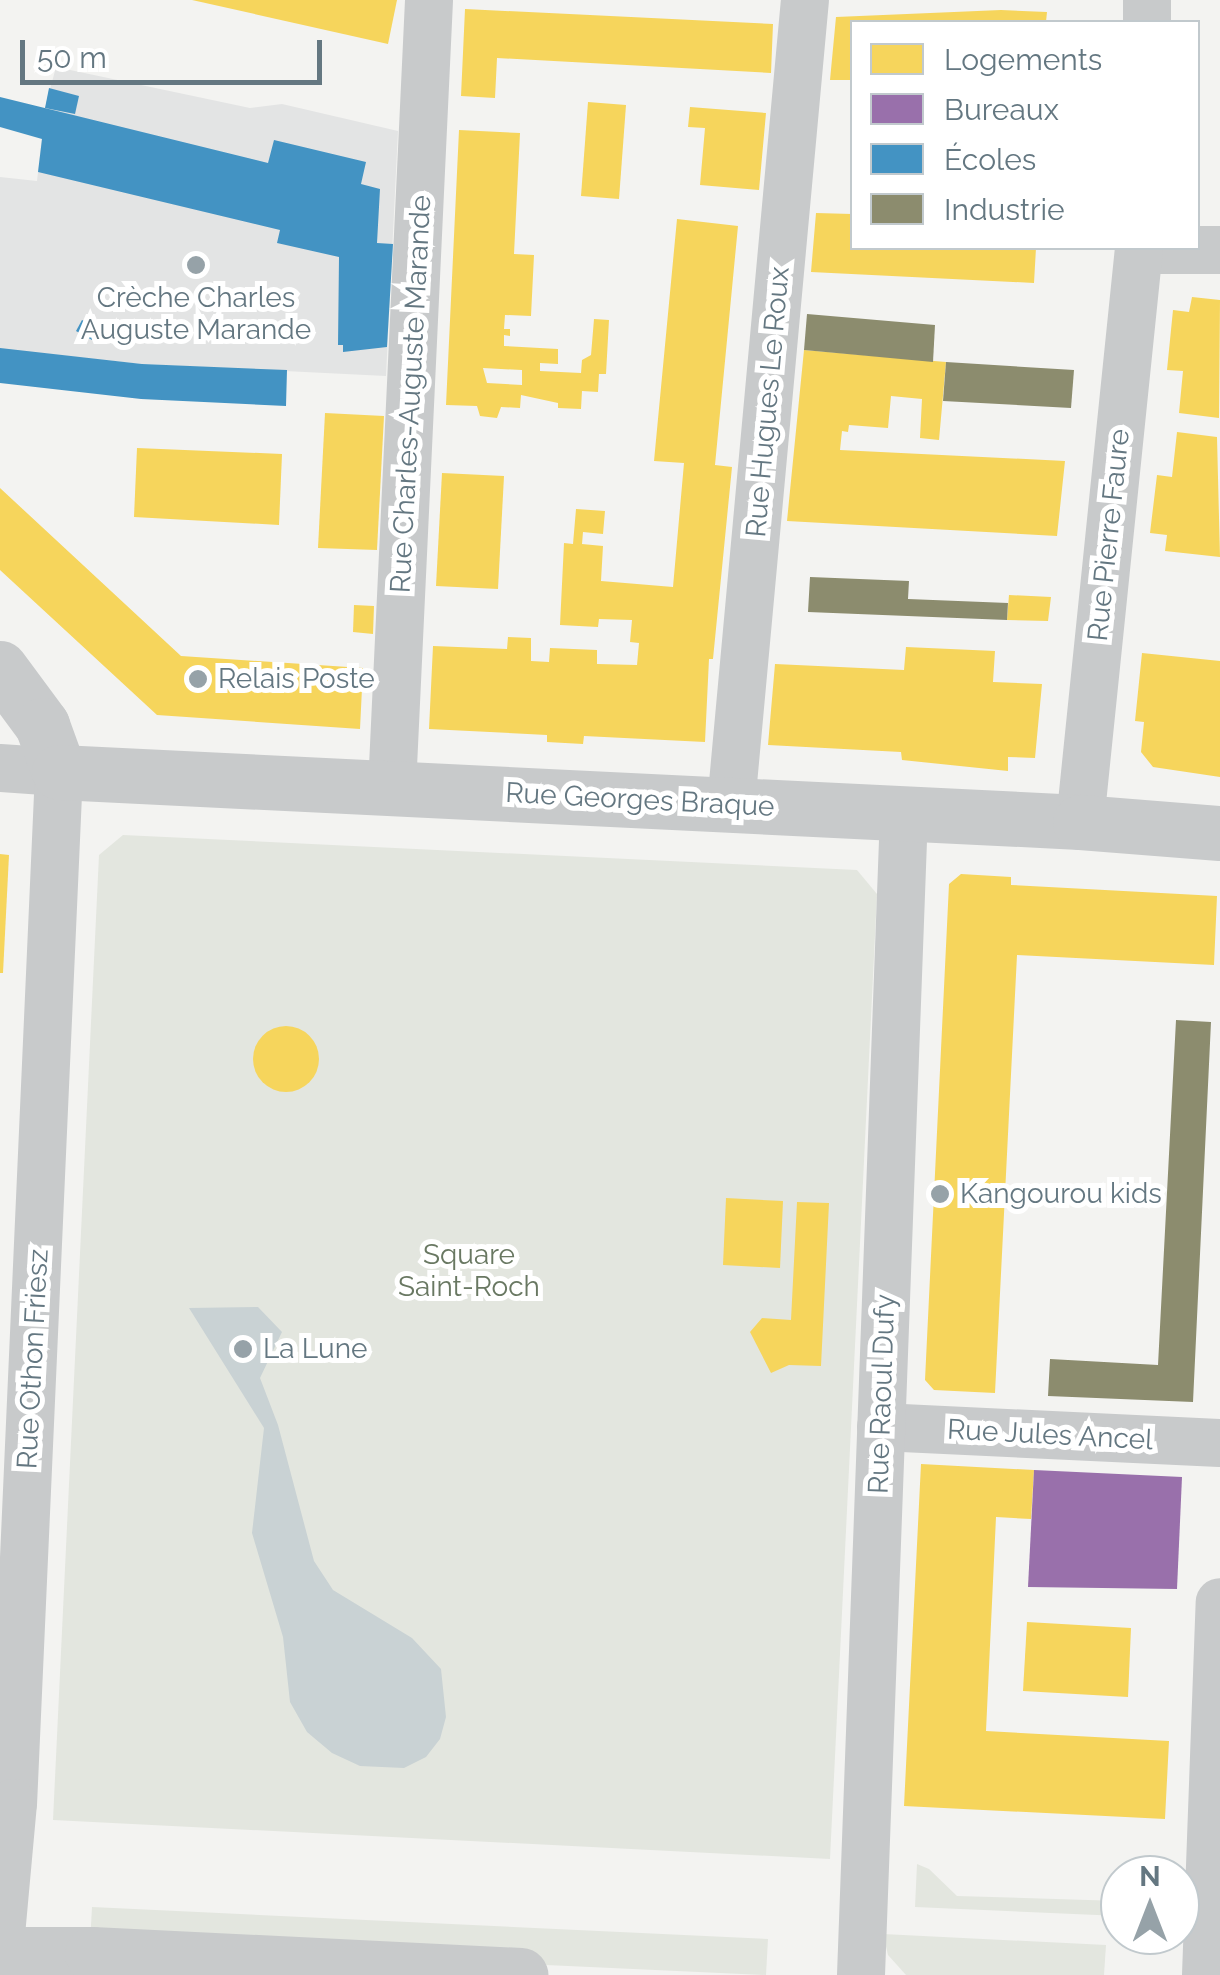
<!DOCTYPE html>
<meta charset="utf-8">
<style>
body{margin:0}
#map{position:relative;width:1220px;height:1975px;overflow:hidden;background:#f3f3f1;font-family:Raleway,sans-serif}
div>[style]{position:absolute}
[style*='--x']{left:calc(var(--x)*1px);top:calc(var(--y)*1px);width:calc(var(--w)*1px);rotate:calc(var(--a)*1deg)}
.built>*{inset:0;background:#e3e4e4}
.green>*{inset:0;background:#e3e6df}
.water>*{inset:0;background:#c9d2d4}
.homes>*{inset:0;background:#f6d55c}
.round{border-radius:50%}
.offices>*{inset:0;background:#9970ab}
.schools>*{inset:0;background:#4393c3}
.industry>*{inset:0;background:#8c8c6e}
.minor>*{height:48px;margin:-24px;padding:0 24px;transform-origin:24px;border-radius:24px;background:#c8cacb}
.tertiary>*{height:55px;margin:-27.5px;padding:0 27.5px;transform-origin:27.5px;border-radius:27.5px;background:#c8cacb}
.dots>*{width:28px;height:28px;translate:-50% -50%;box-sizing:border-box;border:5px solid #fff;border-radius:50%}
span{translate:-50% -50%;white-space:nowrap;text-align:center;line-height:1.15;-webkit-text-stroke:10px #fff;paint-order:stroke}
.poi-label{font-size:28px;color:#647781}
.left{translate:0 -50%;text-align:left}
.street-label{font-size:28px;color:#647781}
.park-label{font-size:28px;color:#697862}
.legend{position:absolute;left:850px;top:20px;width:350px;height:230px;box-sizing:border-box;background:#fff;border:2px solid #c1c9cd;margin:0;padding:12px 18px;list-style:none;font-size:30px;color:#647781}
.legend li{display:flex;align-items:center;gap:20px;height:50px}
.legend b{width:50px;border:2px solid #c1c9cd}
.north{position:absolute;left:1100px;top:1855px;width:100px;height:100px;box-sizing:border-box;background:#fff;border:2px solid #c1c9cd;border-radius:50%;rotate:0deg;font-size:28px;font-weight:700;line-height:40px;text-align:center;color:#647781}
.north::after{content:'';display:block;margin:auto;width:35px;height:45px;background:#96a2a8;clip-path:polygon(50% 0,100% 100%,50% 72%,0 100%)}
.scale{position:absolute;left:20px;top:40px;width:302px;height:45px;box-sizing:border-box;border:5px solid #647781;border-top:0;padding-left:12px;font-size:30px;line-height:35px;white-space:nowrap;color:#647781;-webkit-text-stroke:8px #fff;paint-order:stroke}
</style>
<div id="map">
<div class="built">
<div style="clip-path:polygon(56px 67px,250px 108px,282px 104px,398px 131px,386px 376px,142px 364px,0 349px,0 177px,37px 181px,45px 108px)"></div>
</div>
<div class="green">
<div style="clip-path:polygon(123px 835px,857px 870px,877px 894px,830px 1859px,53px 1820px,99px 855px)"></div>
<div style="clip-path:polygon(917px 1864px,929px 1869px,957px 1896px,1120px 1901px,1120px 1916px,915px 1907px)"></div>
<div style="clip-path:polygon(92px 1907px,768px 1939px,766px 1975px,90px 1944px)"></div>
<div style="clip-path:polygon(883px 1934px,1106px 1945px,1104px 1975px,906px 1975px,888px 1955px)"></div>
</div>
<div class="water">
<div style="clip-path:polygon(258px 1307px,282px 1332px,260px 1378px,278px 1425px,314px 1561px,333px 1590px,412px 1638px,441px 1669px,446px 1717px,440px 1739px,426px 1757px,404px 1768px,360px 1766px,332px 1753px,307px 1732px,290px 1702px,283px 1637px,252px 1533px,264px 1428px,189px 1308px)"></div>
</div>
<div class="homes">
<div style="clip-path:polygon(192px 0,397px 0,388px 44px)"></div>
<div style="clip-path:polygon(465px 9px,773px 24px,771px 73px,497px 58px,495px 98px,461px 96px)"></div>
<div style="clip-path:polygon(1001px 10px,1047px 12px,1046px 22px,852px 22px,852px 80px,830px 80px,836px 17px)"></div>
<div style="clip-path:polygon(588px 102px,626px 105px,619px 199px,581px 196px)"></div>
<div style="clip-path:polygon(690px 107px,766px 113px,759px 190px,700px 185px,705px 128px,688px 127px)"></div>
<div style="clip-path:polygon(evenodd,459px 130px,520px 133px,514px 254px,534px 255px,531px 316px,505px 315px,504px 329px,510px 329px,510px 336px,504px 335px,504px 346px,558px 349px,558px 364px,540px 363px,540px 371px,581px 373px,582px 360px,591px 355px,594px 319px,609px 320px,606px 374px,599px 374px,598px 392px,582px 391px,581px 409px,558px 408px,558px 403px,521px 395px,520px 408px,501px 407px,497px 418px,480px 416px,477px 406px,446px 405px,459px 130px,483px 368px,522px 370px,522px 385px,487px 383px,483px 368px)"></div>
<div style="clip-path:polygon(816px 213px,852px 214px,852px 248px,1036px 248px,1034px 283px,811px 272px)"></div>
<div style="clip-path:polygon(677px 219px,738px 226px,715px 465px,732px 467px,713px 659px,709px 659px,705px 742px,584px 736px,583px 744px,547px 742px,547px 735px,429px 729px,433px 646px,507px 649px,508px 637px,531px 638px,531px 661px,549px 662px,550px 648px,597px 650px,597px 664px,637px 665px,639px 643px,630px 642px,632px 620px,599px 619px,598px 627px,560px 625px,564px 543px,573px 544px,576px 509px,605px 511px,603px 534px,583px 532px,582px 544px,603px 546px,601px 581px,673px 587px,684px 463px,654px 461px)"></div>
<div style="clip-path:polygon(1192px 297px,1220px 300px,1219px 418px,1179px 413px,1183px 371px,1167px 370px,1173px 310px,1189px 312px)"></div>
<div style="clip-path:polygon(804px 350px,946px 362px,939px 440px,920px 438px,922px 399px,891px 396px,888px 428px,849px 425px,848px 432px,842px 431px,840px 450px,1065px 461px,1057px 536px,787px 521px)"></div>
<div style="clip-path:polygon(325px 413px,384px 416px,377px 550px,318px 548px)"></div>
<div style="clip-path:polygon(1177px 432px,1217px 437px,1220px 557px,1165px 551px,1167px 535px,1150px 533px,1157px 475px,1172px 477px)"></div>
<div style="clip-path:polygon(137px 448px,282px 454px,279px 525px,134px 517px)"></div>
<div style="clip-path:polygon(442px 473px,504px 476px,498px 589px,436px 586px)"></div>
<div style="clip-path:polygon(0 488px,181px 656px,363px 668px,360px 729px,157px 715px,0 570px)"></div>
<div style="clip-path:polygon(1009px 595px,1051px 597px,1048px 621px,1007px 620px)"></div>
<div style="clip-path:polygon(354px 605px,374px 606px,373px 634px,353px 632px)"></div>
<div style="clip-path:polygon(906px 647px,995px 651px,993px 682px,1042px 684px,1035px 758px,1008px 757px,1008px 771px,902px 760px,901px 752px,768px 745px,775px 664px,904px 670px)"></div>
<div style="clip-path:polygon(1142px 653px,1220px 661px,1220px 777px,1153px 767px,1141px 752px,1144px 722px,1135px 721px)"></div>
<div style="clip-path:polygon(0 854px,9px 855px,3px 973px,0 973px)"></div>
<div style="clip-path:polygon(961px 874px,1011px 877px,1011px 885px,1217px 896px,1214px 965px,1017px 955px,995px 1393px,934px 1390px,925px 1380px,949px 884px)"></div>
<div class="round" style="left:253px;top:1026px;width:66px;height:66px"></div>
<div style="clip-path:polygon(726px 1198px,783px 1201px,780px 1268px,723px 1265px)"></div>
<div style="clip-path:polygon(797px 1202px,829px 1203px,821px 1366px,789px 1365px,771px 1373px,750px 1332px,762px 1318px,791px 1320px)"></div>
<div style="clip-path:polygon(921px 1464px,1034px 1470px,1031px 1519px,996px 1517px,986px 1731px,1169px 1741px,1165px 1819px,904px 1806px)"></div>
<div style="clip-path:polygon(1027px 1622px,1131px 1628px,1128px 1697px,1023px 1691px)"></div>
</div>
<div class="offices">
<div style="clip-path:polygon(1034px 1470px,1182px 1477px,1177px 1589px,1028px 1587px)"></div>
</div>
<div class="schools">
<div style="clip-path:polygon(49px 88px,79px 96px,75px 114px,45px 108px)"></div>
<div style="clip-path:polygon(0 97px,268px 163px,274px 140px,366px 162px,361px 184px,380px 189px,377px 243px,393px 244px,387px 347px,343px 352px,343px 345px,338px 345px,339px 257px,277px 243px,280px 230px,38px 172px,42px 139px,0 127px)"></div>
<div style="clip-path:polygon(82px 320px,98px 328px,92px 340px,76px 331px)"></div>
<div style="clip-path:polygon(0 348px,142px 364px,287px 370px,286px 406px,141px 399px,0 383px)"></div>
</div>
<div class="industry">
<div style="clip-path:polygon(807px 314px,935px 325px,933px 362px,804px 350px)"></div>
<div style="clip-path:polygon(946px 362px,1074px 370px,1071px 408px,943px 401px)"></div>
<div style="clip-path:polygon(810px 577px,909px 581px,908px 599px,1008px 603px,1007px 620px,808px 612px)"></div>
<div style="clip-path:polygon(1176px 1020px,1211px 1022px,1193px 1402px,1048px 1396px,1050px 1359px,1158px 1365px)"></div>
</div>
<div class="minor">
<div style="--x:1147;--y:0;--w:22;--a:90"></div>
<div style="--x:1139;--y:250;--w:81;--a:0"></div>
<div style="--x:0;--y:768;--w:59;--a:3.9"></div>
<div style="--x:59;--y:772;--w:1032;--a:92.55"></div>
<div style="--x:13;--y:1803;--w:144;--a:95.2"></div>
<div style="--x:392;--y:788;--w:789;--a:-87.31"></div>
<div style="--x:731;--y:805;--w:808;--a:-84.75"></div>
<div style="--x:1080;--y:822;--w:577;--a:-84.13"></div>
<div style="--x:881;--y:1427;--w:339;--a:2.7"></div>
<div style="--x:861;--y:1975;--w:1163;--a:-87.88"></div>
<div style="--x:1206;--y:1975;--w:373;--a:-87.9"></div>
</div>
<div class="tertiary">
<div style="--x:0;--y:668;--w:71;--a:53.6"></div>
<div style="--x:42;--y:725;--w:50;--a:70.1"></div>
<div style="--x:59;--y:772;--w:1022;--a:2.8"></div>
<div style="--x:1080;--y:822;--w:140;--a:4.5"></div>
<div style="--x:0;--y:1954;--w:92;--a:0"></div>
<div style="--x:92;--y:1954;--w:429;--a:2.8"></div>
</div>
<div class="dots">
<div style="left:196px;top:265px;background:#96a2a8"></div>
<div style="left:198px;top:679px;background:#96a2a8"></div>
<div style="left:940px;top:1194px;background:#96a2a8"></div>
<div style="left:243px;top:1349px;background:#96a2a8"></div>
</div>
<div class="poi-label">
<span style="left:196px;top:314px">Crèche Charles<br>Auguste Marande</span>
<span class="left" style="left:218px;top:679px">Relais Poste</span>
<span class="left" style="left:960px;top:1194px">Kangourou kids</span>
<span class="left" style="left:263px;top:1349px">La Lune</span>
</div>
<div class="street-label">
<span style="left:411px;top:394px;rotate:-87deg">Rue Charles-Auguste Marande</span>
<span style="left:768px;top:402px;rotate:-85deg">Rue Hugues Le Roux</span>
<span style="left:1109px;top:535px;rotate:-84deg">Rue Pierre Faure</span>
<span style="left:640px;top:800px;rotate:3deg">Rue Georges Braque</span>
<span style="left:33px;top:1359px;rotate:-87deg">Rue Othon Friesz</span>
<span style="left:882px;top:1394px;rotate:-88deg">Rue Raoul Dufy</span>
<span style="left:1050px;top:1435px;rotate:3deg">Rue Jules Ancel</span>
</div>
<div class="park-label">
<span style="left:469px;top:1271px">Square<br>Saint-Roch</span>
</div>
<ul class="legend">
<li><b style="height:28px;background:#f6d55c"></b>Logements</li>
<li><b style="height:28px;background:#9970ab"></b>Bureaux</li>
<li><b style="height:28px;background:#4393c3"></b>Écoles</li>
<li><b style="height:28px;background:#8c8c6e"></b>Industrie</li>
</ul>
<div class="north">N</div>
<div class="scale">50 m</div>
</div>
